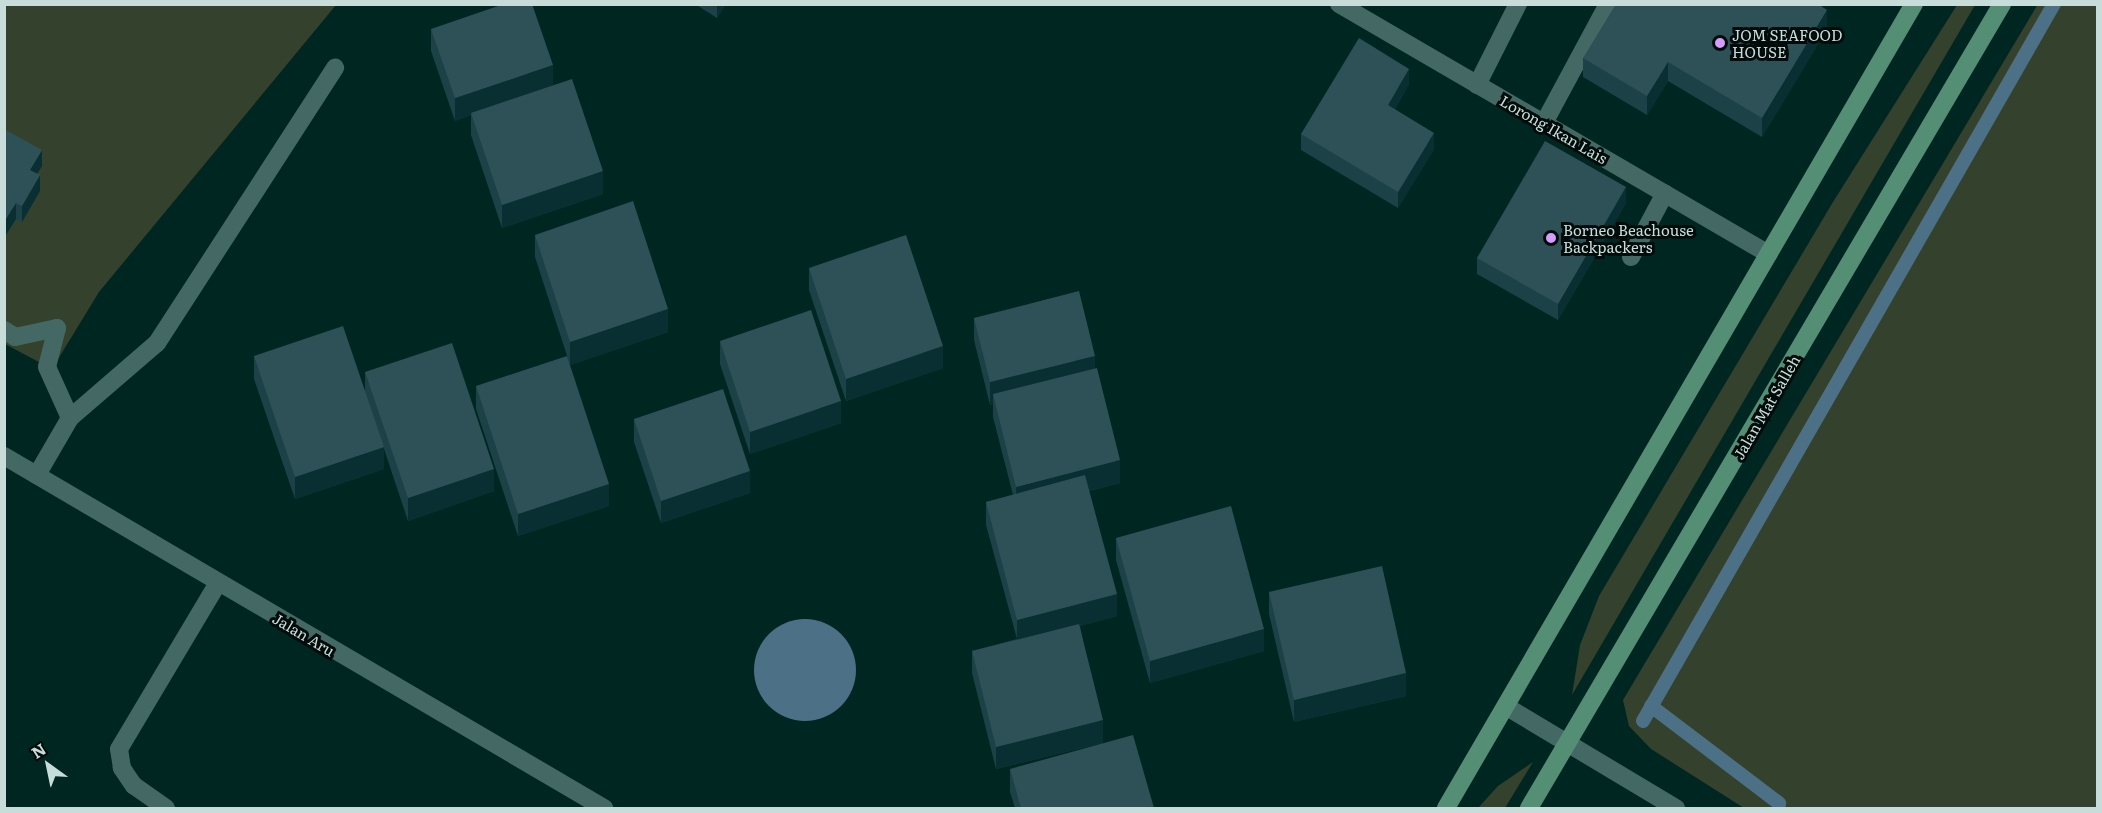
<!DOCTYPE html>
<style>
body{margin:0}
#map{position:relative;width:2102px;height:813px;overflow:hidden;background:#002622;font-family:Literata,serif}
div>[style]{position:absolute}
[style*='--x']{left:calc(var(--x)*1px);top:calc(var(--y)*1px);width:calc(var(--w)*1px);rotate:calc(var(--a)*1deg)}
.green>*{inset:0;background:#34412c}
.water>*{inset:0;background:#4c7085}
.round{border-radius:50%}
.stream>*{height:14px;margin:-7px;padding:0 7px;transform-origin:7px;border-radius:7px;background:#4c7085}
.minor>*{height:18px;margin:-9px;padding:0 9px;transform-origin:9px;border-radius:9px;background:#446964}
.major>*{height:18px;margin:-9px;padding:0 9px;transform-origin:9px;border-radius:9px;background:#548e75}
.wall>*{inset:0;background:#1c4147}
.shaded-wall>*{inset:0;background:#092f32}
.building>*{inset:0;background:#2e5157}
.dots>*{width:16px;height:16px;translate:-50% -50%;box-sizing:border-box;border:3px solid #010c0a;border-radius:50%}
span{translate:-50% -50%;white-space:nowrap;text-align:center;line-height:1.15;-webkit-text-stroke:6px #010c0a;paint-order:stroke}
.poi-label{font-size:15px;color:#c8dcd9}
.left{translate:0 -50%;text-align:left}
.street-label{font-size:15px;color:#c8dcd9}
.frame{position:absolute;inset:0;border:6px solid #c8dcd9;pointer-events:none}
.north{position:absolute;left:18px;top:735px;width:60px;height:60px;-webkit-text-stroke:4px #010c0a;paint-order:stroke;rotate:327deg;font-size:16px;font-weight:700;line-height:24px;text-align:center;color:#c8dcd9}
.north::after{content:'';display:block;margin:auto;width:21px;height:27px;background:#c8dcd9;clip-path:polygon(50% 0,100% 100%,50% 72%,0 100%)}
</style>
<div id="map">
<div class="green">
<div style="clip-path:polygon(2038px 4px,2097px 5px,2097px 808px,1744px 808px,1651px 749px,1629px 726px,1623px 700px)"></div>
<div style="clip-path:polygon(4px 5px,336px 5px,99px 292px,52px 369px,5px 344px)"></div>
<div style="clip-path:polygon(1957px 5px,1975px 5px,1572px 695px,1580px 645px,1599px 596px,1833px 202px)"></div>
<div style="clip-path:polygon(1533px 762px,1505px 808px,1478px 808px,1498px 786px)"></div>
</div>
<div class="water">
<div class="round" style="left:754px;top:619px;width:102px;height:102px"></div>
</div>
<div class="stream">
<div style="--x:1651;--y:706;--w:161;--a:37.2"></div>
<div style="--x:1643;--y:721;--w:826;--a:-60.18"></div>
</div>
<div class="minor">
<div style="--x:1339;--y:4;--w:497;--a:30.2"></div>
<div style="--x:1477;--y:85;--w:91;--a:-63.2"></div>
<div style="--x:1544;--y:123;--w:135;--a:-61.7"></div>
<div style="--x:1631;--y:257;--w:72;--a:-62"></div>
<div style="--x:4;--y:330;--w:13;--a:32"></div>
<div style="--x:15;--y:337;--w:43;--a:-12.1"></div>
<div style="--x:57;--y:328;--w:40;--a:104.4"></div>
<div style="--x:47;--y:367;--w:56;--a:65.7"></div>
<div style="--x:70;--y:418;--w:66;--a:120.1"></div>
<div style="--x:70;--y:418;--w:115;--a:-40.8"></div>
<div style="--x:157;--y:343;--w:328;--a:-57.1"></div>
<div style="--x:4;--y:456;--w:696;--a:30.4"></div>
<div style="--x:1507;--y:707;--w:197;--a:30.9"></div>
<div style="--x:166;--y:808;--w:39;--a:-145"></div>
<div style="--x:134;--y:786;--w:22;--a:-124"></div>
<div style="--x:122;--y:768;--w:19;--a:-99"></div>
<div style="--x:119;--y:749;--w:193;--a:-59.2"></div>
</div>
<div class="major">
<div style="--x:1446;--y:808;--w:930;--a:-59.8"></div>
<div style="--x:1529;--y:808;--w:933;--a:-59.53"></div>
</div>
<div class="wall">
<div style="clip-path:polygon(695px 4px,726px 4px,717px 18px)"></div>
<div style="clip-path:polygon(431px 29px,553px 85px,603px 194px,502px 228px,471px 135px,471px 115px,455px 121px,431px 51px)"></div>
<div style="clip-path:polygon(1827px 29px,1762px 137px,1668px 81px,1647px 115px,1583px 77px,1583px 58px)"></div>
<div style="clip-path:polygon(1409px 84px,1395px 109px,1434px 149px,1398px 208px,1301px 150px,1301px 134px)"></div>
<div style="clip-path:polygon(4px 129px,42px 166px,37px 174px,40px 191px,22px 222px,16px 219px,4px 238px)"></div>
<div style="clip-path:polygon(1626px 203px,1558px 320px,1477px 274px,1477px 258px)"></div>
<div style="clip-path:polygon(535px 235px,668px 332px,570px 365px,535px 257px)"></div>
<div style="clip-path:polygon(809px 268px,943px 368px,846px 401px,809px 290px)"></div>
<div style="clip-path:polygon(974px 318px,1095px 369px,1120px 483px,1089px 491px,1117px 616px,1080px 626px,1103px 743px,996px 769px,972px 673px,972px 651px,1017px 639px,986px 525px,986px 502px,1013px 495px,993px 417px,993px 404px,990px 405px,974px 340px)"></div>
<div style="clip-path:polygon(720px 341px,841px 423px,750px 454px,720px 364px)"></div>
<div style="clip-path:polygon(254px 356px,365px 392px,365px 372px,494px 491px,408px 521px,384px 449px,384px 469px,295px 499px,254px 379px)"></div>
<div style="clip-path:polygon(476px 386px,609px 506px,518px 536px,476px 409px)"></div>
<div style="clip-path:polygon(634px 419px,750px 493px,661px 523px,634px 442px)"></div>
<div style="clip-path:polygon(1116px 538px,1264px 651px,1150px 683px,1116px 560px)"></div>
<div style="clip-path:polygon(1269px 592px,1406px 696px,1294px 722px,1269px 614px)"></div>
<div style="clip-path:polygon(1010px 769px,1154px 808px,1015px 808px,1010px 792px)"></div>
</div>
<div class="shaded-wall">
<div style="clip-path:polygon(717px 4px,726px 4px,717px 18px)"></div>
<div style="clip-path:polygon(1827px 10px,1827px 29px,1762px 137px,1762px 118px)"></div>
<div style="clip-path:polygon(1668px 62px,1668px 81px,1647px 115px,1647px 96px)"></div>
<div style="clip-path:polygon(553px 65px,553px 88px,471px 113px,471px 115px,455px 121px,455px 98px)"></div>
<div style="clip-path:polygon(1409px 69px,1409px 84px,1388px 121px,1388px 105px)"></div>
<div style="clip-path:polygon(1434px 133px,1434px 149px,1398px 208px,1398px 192px)"></div>
<div style="clip-path:polygon(42px 150px,42px 166px,30px 185px,30px 170px)"></div>
<div style="clip-path:polygon(603px 171px,603px 194px,502px 228px,502px 205px)"></div>
<div style="clip-path:polygon(40px 175px,40px 191px,22px 222px,22px 206px)"></div>
<div style="clip-path:polygon(1626px 187px,1626px 203px,1558px 320px,1558px 304px)"></div>
<div style="clip-path:polygon(16px 203px,16px 219px,4px 238px,4px 222px)"></div>
<div style="clip-path:polygon(668px 309px,668px 332px,570px 365px,570px 342px)"></div>
<div style="clip-path:polygon(943px 346px,943px 368px,846px 401px,846px 379px)"></div>
<div style="clip-path:polygon(1095px 356px,1095px 378px,993px 394px,993px 404px,990px 405px,990px 382px)"></div>
<div style="clip-path:polygon(841px 401px,841px 423px,750px 454px,750px 432px)"></div>
<div style="clip-path:polygon(384px 447px,384px 469px,295px 499px,295px 477px)"></div>
<div style="clip-path:polygon(1120px 460px,1120px 483px,1016px 509px,1016px 487px)"></div>
<div style="clip-path:polygon(494px 469px,494px 491px,408px 521px,408px 498px)"></div>
<div style="clip-path:polygon(750px 471px,750px 493px,661px 523px,661px 501px)"></div>
<div style="clip-path:polygon(609px 484px,609px 506px,518px 536px,518px 514px)"></div>
<div style="clip-path:polygon(1117px 594px,1117px 616px,1017px 643px,1017px 620px)"></div>
<div style="clip-path:polygon(1264px 629px,1264px 651px,1150px 683px,1150px 661px)"></div>
<div style="clip-path:polygon(1406px 673px,1406px 696px,1294px 722px,1294px 700px)"></div>
<div style="clip-path:polygon(1103px 720px,1103px 743px,996px 769px,996px 747px)"></div>
</div>
<div class="building">
<div style="clip-path:polygon(504px 4px,532px 4px,553px 65px,455px 98px,431px 29px)"></div>
<div style="clip-path:polygon(1616px 4px,1818px 4px,1827px 10px,1762px 118px,1668px 62px,1647px 96px,1583px 58px)"></div>
<div style="clip-path:polygon(1359px 38px,1409px 69px,1388px 105px,1434px 133px,1398px 192px,1301px 134px)"></div>
<div style="clip-path:polygon(572px 79px,603px 171px,502px 205px,471px 113px)"></div>
<div style="clip-path:polygon(4px 129px,42px 150px,30px 170px,40px 175px,22px 206px,16px 203px,4px 222px)"></div>
<div style="clip-path:polygon(1545px 141px,1626px 187px,1558px 304px,1477px 258px)"></div>
<div style="clip-path:polygon(633px 201px,668px 309px,570px 342px,535px 235px)"></div>
<div style="clip-path:polygon(906px 235px,943px 346px,846px 379px,809px 268px)"></div>
<div style="clip-path:polygon(1079px 291px,1095px 356px,990px 382px,974px 318px)"></div>
<div style="clip-path:polygon(811px 310px,841px 401px,750px 432px,720px 341px)"></div>
<div style="clip-path:polygon(343px 326px,384px 447px,295px 477px,254px 356px)"></div>
<div style="clip-path:polygon(452px 343px,494px 469px,408px 498px,365px 372px)"></div>
<div style="clip-path:polygon(567px 356px,609px 484px,518px 514px,476px 386px)"></div>
<div style="clip-path:polygon(1097px 368px,1120px 460px,1016px 487px,993px 394px)"></div>
<div style="clip-path:polygon(723px 389px,750px 471px,661px 501px,634px 419px)"></div>
<div style="clip-path:polygon(1085px 475px,1117px 594px,1017px 620px,986px 502px)"></div>
<div style="clip-path:polygon(1231px 506px,1264px 629px,1150px 661px,1116px 538px)"></div>
<div style="clip-path:polygon(1382px 566px,1406px 673px,1294px 700px,1269px 592px)"></div>
<div style="clip-path:polygon(1079px 624px,1103px 720px,996px 747px,972px 651px)"></div>
<div style="clip-path:polygon(1133px 735px,1154px 808px,1021px 808px,1010px 769px)"></div>
</div>
<div class="dots">
<div style="left:1720px;top:43px;background:#d49cfb"></div>
<div style="left:1551px;top:238px;background:#d49cfb"></div>
</div>
<div class="poi-label">
<span class="left" style="left:1732px;top:43px">JOM SEAFOOD<br>HOUSE</span>
<span class="left" style="left:1563px;top:238px">Borneo Beachouse<br>Backpackers</span>
</div>
<div class="street-label">
<span style="left:1554px;top:129px;rotate:30deg">Lorong Ikan Lais</span>
<span style="left:1766px;top:407px;rotate:-60deg">Jalan Mat Salleh</span>
<span style="left:304px;top:634px;rotate:31deg">Jalan Aru</span>
</div>
<div class="frame"></div>
<div class="north">N</div>
</div>
